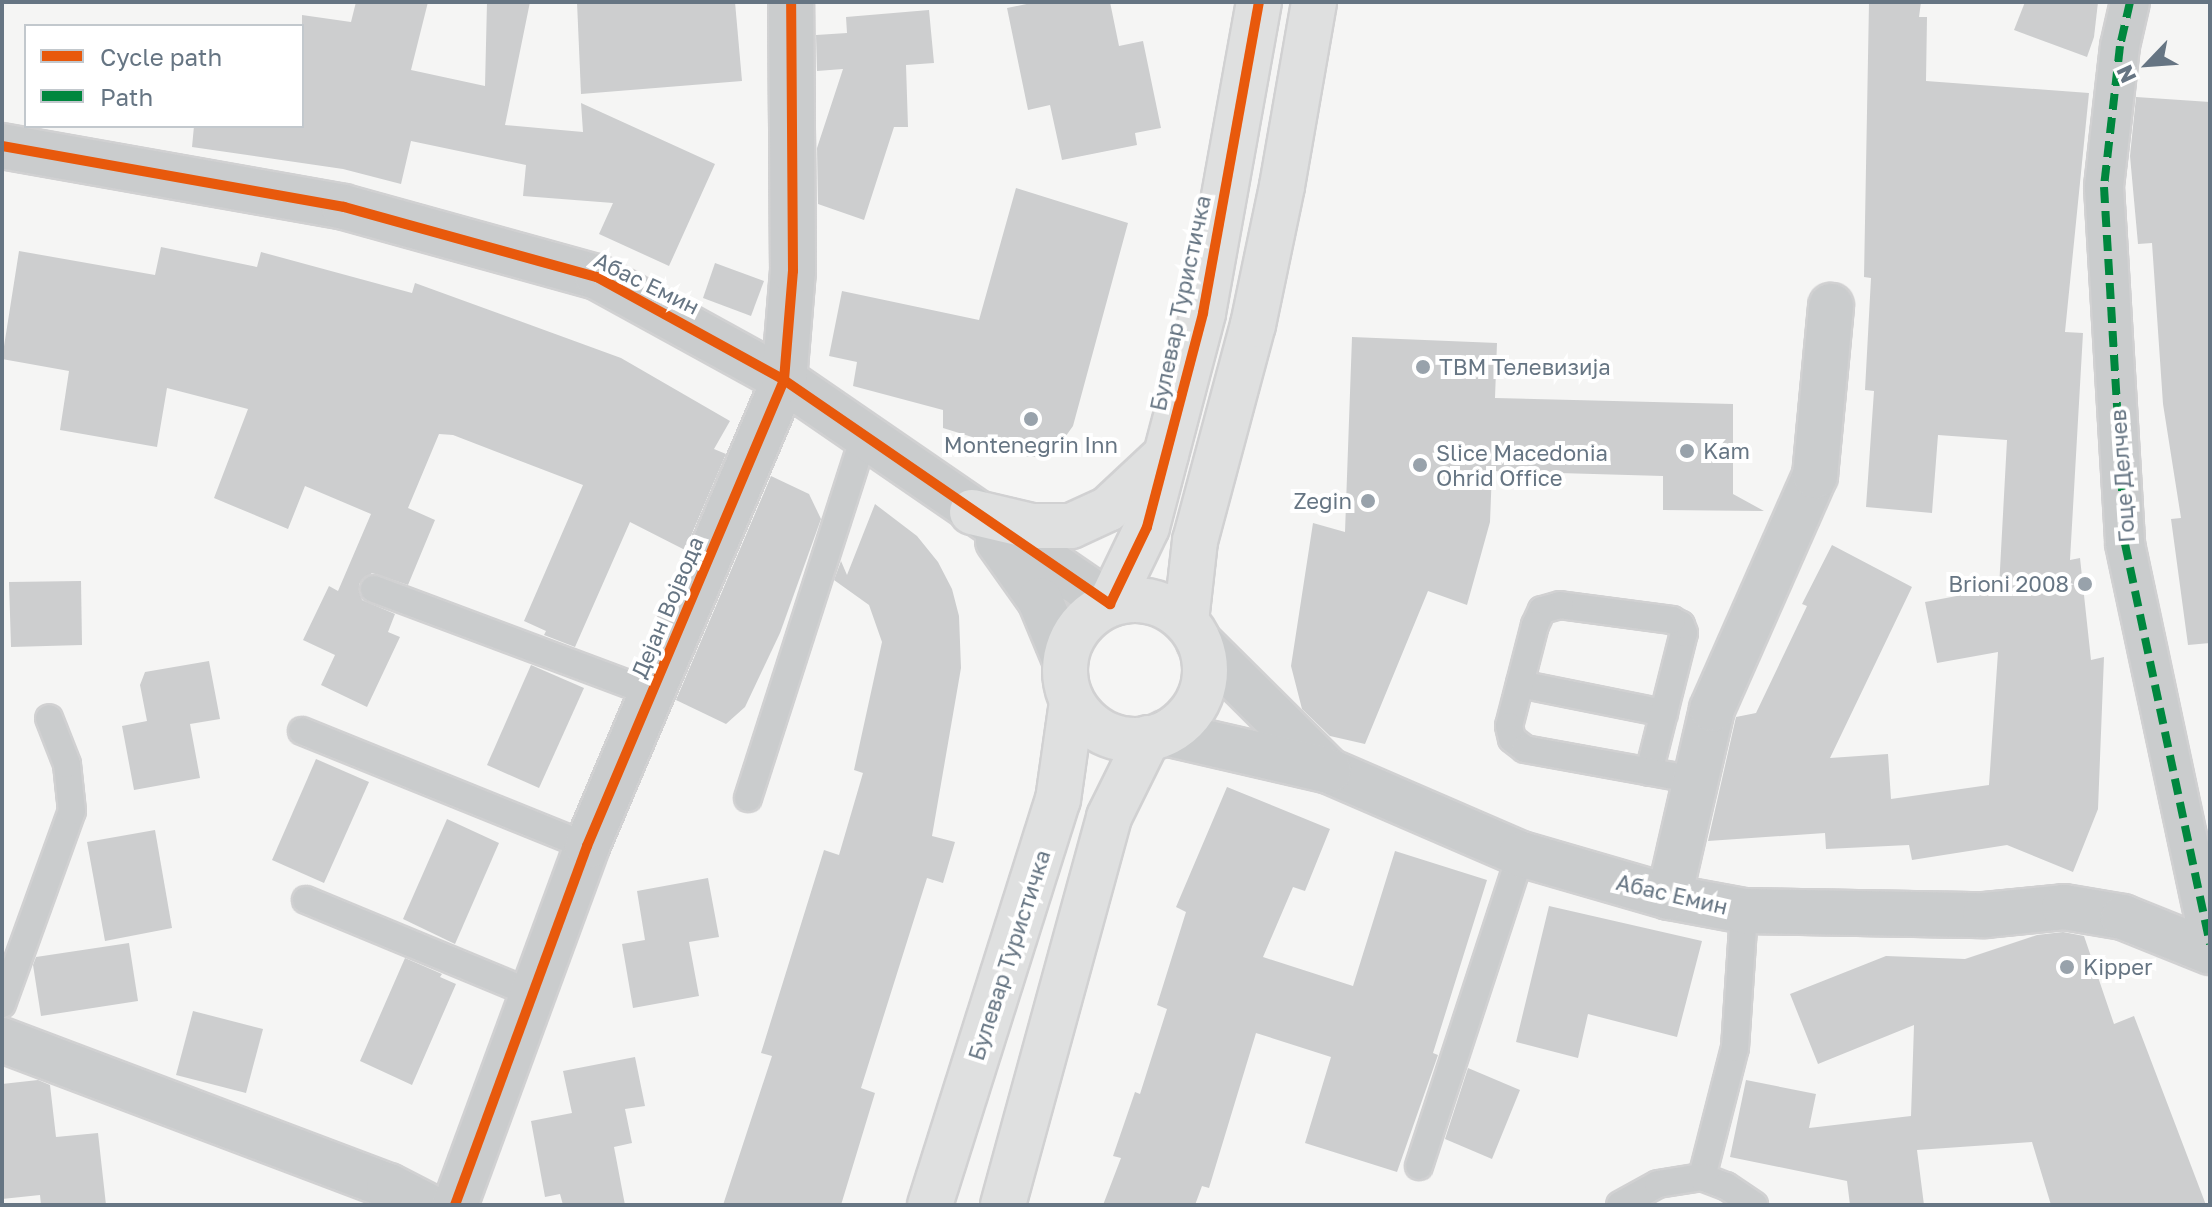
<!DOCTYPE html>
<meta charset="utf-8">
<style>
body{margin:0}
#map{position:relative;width:2212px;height:1207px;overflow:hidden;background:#f5f5f4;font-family:"Golos Text",sans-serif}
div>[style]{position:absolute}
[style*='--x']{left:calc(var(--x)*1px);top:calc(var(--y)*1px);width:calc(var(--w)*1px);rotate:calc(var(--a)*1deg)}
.building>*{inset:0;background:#cdcecf}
.roads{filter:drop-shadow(2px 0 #d1d1d2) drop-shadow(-2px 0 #d1d1d2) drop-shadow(0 2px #d1d1d2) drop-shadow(0 -2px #d1d1d2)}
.service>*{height:26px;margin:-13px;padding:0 13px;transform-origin:13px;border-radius:13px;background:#cacccd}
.pedestrian>*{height:38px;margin:-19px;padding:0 19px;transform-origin:19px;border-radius:19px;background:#cacccd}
.minor>*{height:44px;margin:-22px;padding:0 22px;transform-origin:22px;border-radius:22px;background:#cacccd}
.secondary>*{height:44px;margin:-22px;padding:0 22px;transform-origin:22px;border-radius:22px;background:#dfe0e0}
.secondary>.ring{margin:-22px;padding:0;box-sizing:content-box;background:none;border:44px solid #dfe0e0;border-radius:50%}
.quiet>*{height:8px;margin-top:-4px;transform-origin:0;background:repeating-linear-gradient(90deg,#00873e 0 16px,transparent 0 24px)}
.cycleway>*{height:10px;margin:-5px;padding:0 5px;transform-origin:5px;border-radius:5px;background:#e8590c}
.dots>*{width:22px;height:22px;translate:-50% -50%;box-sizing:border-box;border:4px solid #fff;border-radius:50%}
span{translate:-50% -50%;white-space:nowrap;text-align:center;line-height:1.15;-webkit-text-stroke:8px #fff;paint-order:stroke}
.street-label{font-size:22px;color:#667583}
.poi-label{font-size:22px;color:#667583}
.left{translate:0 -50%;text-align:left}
.right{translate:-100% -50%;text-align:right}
.frame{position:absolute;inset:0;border:4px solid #667583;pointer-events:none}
.legend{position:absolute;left:24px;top:24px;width:280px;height:104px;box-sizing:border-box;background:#fff;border:2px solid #c2c8cd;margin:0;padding:10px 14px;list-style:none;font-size:24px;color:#667583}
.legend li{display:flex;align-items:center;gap:16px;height:40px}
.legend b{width:40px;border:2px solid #c2c8cd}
.north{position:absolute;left:2108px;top:24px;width:80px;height:80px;-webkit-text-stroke:6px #fff;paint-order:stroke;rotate:245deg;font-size:22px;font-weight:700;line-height:32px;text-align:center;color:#667583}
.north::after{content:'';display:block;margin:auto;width:28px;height:36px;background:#667583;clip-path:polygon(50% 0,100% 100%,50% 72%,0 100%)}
</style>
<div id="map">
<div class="building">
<div style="clip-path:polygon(356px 2px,428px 2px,411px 70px,485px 86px,487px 2px,530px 2px,505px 125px,583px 132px,581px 103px,715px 164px,669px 266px,599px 234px,613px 203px,523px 196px,526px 165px,411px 141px,401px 184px,343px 169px,192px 147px,194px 126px,302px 126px,302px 15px,351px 22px)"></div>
<div style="clip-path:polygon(577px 2px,735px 2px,742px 81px,581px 94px)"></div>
<div style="clip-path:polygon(1036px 2px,1110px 2px,1119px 46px,1143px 41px,1161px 128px,1135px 133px,1137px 145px,1062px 160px,1050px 105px,1028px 110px,1007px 8px)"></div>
<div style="clip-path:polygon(1869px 2px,1921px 2px,1919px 17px,1927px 17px,1926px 81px,2089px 93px,2065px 332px,2083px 333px,2070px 560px,2080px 558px,2091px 660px,2104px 657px,2098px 809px,2073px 872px,2007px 845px,1912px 860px,1909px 845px,1826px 849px,1825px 833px,1708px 841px,1736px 717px,1756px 713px,1807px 606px,1802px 604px,1832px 545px,1912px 587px,1830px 758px,1888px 754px,1891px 799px,1989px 785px,1998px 652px,1937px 663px,1925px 602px,1999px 588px,2007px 440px,1938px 435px,1932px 513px,1866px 507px,1874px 391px,1865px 390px,1871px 278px,1864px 277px)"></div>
<div style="clip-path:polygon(2025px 2px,2098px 2px,2094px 37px,2087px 57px,2014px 30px)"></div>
<div style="clip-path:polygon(929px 10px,934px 63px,906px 65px,908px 127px,894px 127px,864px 220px,818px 204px,817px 148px,843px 69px,817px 71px,816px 35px,847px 33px,846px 17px)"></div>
<div style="clip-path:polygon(2136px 97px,2210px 102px,2210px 643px,2188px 645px,2171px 519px,2181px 518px,2163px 404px,2152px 243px,2138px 244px,2130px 156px)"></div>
<div style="clip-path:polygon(1016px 188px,1128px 223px,1073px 426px,1058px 447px,1034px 457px,1009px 456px,998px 445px,943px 428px,943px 410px,853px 386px,857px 362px,829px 356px,842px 291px,979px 320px)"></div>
<div style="clip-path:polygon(161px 247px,257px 267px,261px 252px,412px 293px,415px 283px,621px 358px,730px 421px,714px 449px,726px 454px,685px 550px,630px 522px,575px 647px,544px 635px,546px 631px,524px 621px,583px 485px,453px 435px,439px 434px,408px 508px,435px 520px,408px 585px,372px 573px,359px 584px,362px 600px,395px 614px,388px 632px,400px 637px,367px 707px,321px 685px,335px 655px,303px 640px,329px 586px,338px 591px,371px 514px,305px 486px,288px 529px,214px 498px,248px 409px,167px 388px,157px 447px,60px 430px,69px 371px,2px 359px,19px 251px,155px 275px)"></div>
<div style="clip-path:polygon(715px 263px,764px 281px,751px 316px,703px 298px)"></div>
<div style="clip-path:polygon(1352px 337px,1497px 343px,1495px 398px,1733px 404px,1733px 494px,1764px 511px,1663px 510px,1663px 476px,1492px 471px,1490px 522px,1467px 605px,1428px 591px,1365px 744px,1330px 736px,1302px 709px,1291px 666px,1313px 523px,1345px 532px)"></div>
<div style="clip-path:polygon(771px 476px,809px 494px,821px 519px,780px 633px,745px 707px,726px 724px,676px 700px)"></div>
<div style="clip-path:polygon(875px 504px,917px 536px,938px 562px,952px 589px,959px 616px,961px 668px,932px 836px,955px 842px,943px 883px,927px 878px,861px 1088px,875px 1093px,841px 1205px,723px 1205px,772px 1056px,761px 1053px,824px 850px,839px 855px,863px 773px,854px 770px,882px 642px,869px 605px,834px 580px,841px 561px,847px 575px)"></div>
<div style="clip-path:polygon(81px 581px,82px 645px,11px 647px,9px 582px)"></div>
<div style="clip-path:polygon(209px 661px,220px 719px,190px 724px,200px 778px,134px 790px,122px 726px,147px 721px,140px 685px,145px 672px)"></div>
<div style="clip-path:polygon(531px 665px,584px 688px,539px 788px,487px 765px)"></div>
<div style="clip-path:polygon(316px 759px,369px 782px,324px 883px,272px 860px)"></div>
<div style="clip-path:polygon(1227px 787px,1330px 829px,1305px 891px,1293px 887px,1263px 957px,1353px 986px,1395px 851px,1487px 880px,1433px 1053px,1438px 1055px,1397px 1172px,1305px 1143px,1331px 1057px,1256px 1033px,1209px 1188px,1202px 1186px,1195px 1205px,1103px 1205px,1121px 1158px,1113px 1156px,1135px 1092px,1140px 1094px,1167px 1009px,1157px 1005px,1186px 912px,1176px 907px)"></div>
<div style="clip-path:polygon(447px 819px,499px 843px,455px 944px,403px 919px)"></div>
<div style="clip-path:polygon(155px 830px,172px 928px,105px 941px,87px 842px)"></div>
<div style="clip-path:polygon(708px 878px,719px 937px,689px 942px,699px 996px,633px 1008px,622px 944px,645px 940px,637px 891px)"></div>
<div style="clip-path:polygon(1549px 906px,1702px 941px,1677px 1037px,1588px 1014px,1578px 1058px,1516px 1042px)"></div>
<div style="clip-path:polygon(2063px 932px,2084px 936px,2114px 1024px,2134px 1016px,2206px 1205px,2051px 1205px,2032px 1142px,1917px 1150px,1924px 1205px,1850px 1205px,1847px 1181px,1730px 1157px,1746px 1080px,1816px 1094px,1809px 1128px,1911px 1116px,1914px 1025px,1818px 1064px,1790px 994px,1886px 956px,1965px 959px,2037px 935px)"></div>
<div style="clip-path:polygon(129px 943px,138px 1001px,41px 1016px,33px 965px,36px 957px)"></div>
<div style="clip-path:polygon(405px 958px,442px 974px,440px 977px,456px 984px,412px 1085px,360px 1061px)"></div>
<div style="clip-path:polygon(193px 1011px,263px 1029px,246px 1093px,176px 1075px)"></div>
<div style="clip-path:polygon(635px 1057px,645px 1106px,625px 1109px,632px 1143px,614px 1147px,625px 1205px,563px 1205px,560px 1194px,545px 1197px,531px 1121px,572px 1113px,563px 1071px)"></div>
<div style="clip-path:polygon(1468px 1068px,1520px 1090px,1492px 1159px,1445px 1139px)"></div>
<div style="clip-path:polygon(38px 1080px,50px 1085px,56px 1137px,98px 1133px,106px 1205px,41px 1205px,40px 1195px,2px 1199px,2px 1084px)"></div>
</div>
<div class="roads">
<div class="service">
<div style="--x:374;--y:589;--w:297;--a:20.5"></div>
<div style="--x:1520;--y:684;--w:147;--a:11.4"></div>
<div style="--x:302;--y:731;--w:307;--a:22"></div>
<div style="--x:1649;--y:772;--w:143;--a:-75.9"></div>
<div style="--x:1684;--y:633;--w:9;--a:-111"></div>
<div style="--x:1681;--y:625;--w:10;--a:-151"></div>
<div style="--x:1672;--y:620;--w:113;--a:-172.4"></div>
<div style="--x:1560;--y:605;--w:19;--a:164"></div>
<div style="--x:1542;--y:610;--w:17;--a:115"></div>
<div style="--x:1535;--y:625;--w:104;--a:104.4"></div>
<div style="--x:1509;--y:726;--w:13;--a:77"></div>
<div style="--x:1512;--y:739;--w:16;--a:38"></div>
<div style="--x:1525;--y:749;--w:174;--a:10.3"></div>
<div style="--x:748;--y:798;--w:380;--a:-72.2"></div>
<div style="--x:306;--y:900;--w:243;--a:22.5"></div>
<div style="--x:2;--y:1004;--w:205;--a:-70.1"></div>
<div style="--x:72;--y:811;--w:47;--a:-96.1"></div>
<div style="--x:67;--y:764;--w:49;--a:-111.4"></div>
<div style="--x:1419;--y:1166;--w:328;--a:-71.9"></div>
<div style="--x:1702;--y:1177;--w:133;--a:-75.7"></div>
<div style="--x:1735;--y:1048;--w:137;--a:-86.2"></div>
<div style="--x:1620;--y:1205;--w:43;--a:-28.9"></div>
<div style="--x:1658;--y:1184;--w:45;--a:-9"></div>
<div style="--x:1702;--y:1177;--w:26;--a:21"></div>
<div style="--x:1726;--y:1186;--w:34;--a:34"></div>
</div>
<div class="pedestrian">
<div style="--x:2130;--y:2;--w:45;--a:102.8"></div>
<div style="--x:2120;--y:46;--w:142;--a:96.5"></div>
<div style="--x:2104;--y:187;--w:358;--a:86.6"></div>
<div style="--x:2125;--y:544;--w:409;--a:78"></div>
</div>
<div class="minor">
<div style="--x:2;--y:146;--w:347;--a:10.1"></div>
<div style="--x:344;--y:207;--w:263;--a:15.5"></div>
<div style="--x:597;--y:277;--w:213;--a:28.8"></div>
<div style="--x:784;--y:380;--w:396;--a:34.5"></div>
<div style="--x:998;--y:541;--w:72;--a:54.6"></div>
<div style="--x:1040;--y:600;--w:65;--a:67.4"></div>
<div style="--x:1199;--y:642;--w:183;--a:44.8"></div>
<div style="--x:1329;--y:771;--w:209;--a:23.4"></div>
<div style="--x:1521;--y:854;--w:154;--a:16.2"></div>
<div style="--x:1669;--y:897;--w:76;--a:10.6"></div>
<div style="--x:1744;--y:911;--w:241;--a:1"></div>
<div style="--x:1985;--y:915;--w:79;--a:-5.8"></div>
<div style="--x:2064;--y:907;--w:60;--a:9.6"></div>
<div style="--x:2123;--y:917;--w:94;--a:21.9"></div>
<div style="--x:1165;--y:733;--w:168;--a:13"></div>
<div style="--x:1669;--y:897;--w:193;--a:-77.1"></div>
<div style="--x:1712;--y:709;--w:255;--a:-66.2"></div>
<div style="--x:1815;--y:476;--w:171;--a:-84.6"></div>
<div style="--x:2;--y:1040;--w:414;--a:20.7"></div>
<div style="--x:389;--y:1186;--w:42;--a:27.2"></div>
<div style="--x:455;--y:1205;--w:382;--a:-69.8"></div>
<div style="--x:587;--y:846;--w:506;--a:-67.08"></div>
<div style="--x:784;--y:380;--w:109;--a:-85.3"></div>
<div style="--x:793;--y:271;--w:269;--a:-90.4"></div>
</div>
<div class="secondary">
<div style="--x:972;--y:512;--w:61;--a:13.3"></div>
<div style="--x:1031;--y:526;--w:40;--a:0"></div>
<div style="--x:1071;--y:526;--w:41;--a:-24.7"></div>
<div style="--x:1108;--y:509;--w:79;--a:-43"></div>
<div class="ring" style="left:1065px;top:600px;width:96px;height:96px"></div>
<div style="--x:1110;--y:604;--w:85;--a:-64.3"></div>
<div style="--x:1147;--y:527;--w:221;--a:-75.3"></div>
<div style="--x:1203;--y:313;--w:316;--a:-79.8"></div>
<div style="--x:1186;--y:621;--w:81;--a:-83.6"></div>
<div style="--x:1195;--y:541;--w:224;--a:-75"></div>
<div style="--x:1253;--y:325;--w:142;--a:-78.2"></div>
<div style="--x:1282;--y:186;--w:187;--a:-80.1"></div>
<div style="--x:930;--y:1205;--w:425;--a:-72.5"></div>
<div style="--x:1058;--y:800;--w:99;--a:-81.9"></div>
<div style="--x:1003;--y:1205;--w:402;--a:-74.7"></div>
<div style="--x:1109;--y:817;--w:88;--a:-63.7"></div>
</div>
</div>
<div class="quiet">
<div style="--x:2130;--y:2;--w:45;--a:102.8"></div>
<div style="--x:2120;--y:46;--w:142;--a:96.5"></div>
<div style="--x:2104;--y:187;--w:358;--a:86.6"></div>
<div style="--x:2125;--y:544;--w:409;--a:78"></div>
</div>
<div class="cycleway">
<div style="--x:2;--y:146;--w:347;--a:10.1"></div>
<div style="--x:344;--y:207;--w:263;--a:15.5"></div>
<div style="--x:597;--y:277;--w:213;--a:28.8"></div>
<div style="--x:784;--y:380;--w:396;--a:34.5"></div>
<div style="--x:1110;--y:604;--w:85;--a:-64.3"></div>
<div style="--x:1147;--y:527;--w:221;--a:-75.3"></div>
<div style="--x:1203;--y:313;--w:316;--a:-79.8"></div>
<div style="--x:455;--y:1205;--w:382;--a:-69.8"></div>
<div style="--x:587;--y:846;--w:506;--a:-67.08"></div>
<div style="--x:784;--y:380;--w:109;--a:-85.3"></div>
<div style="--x:793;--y:271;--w:269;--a:-90.4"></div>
</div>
<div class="dots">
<div style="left:1423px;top:367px;background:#98a2ab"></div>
<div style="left:1031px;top:419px;background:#98a2ab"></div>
<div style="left:1687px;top:451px;background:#98a2ab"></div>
<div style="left:1420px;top:465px;background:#98a2ab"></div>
<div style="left:1368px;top:501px;background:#98a2ab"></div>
<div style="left:2085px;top:584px;background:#98a2ab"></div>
<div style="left:2067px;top:967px;background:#98a2ab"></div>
</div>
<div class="street-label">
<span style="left:647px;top:283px;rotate:26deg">Абас Емин</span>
<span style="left:1180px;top:303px;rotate:-78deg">Булевар Туристичка</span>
<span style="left:2122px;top:476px;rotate:-94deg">Гоце Делчев</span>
<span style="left:667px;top:607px;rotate:-67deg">Дејан Војвода</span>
<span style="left:1672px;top:894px;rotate:13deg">Абас Емин</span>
<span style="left:1009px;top:955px;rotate:-72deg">Булевар Туристичка</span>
</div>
<div class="poi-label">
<span class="left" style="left:1439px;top:367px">ТВМ Телевизија</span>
<span style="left:1031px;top:445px">Montenegrin Inn</span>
<span class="left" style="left:1703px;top:451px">Kam</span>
<span class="left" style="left:1436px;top:465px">Slice Macedonia<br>Ohrid Office</span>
<span class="right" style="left:1352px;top:501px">Zegin</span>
<span class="right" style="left:2069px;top:584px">Brioni 2008</span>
<span class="left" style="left:2083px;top:967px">Kipper</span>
</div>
<div class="frame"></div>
<ul class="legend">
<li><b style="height:10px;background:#e8590c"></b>Cycle path</li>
<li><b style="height:10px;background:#00873e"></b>Path</li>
</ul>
<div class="north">N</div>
</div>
